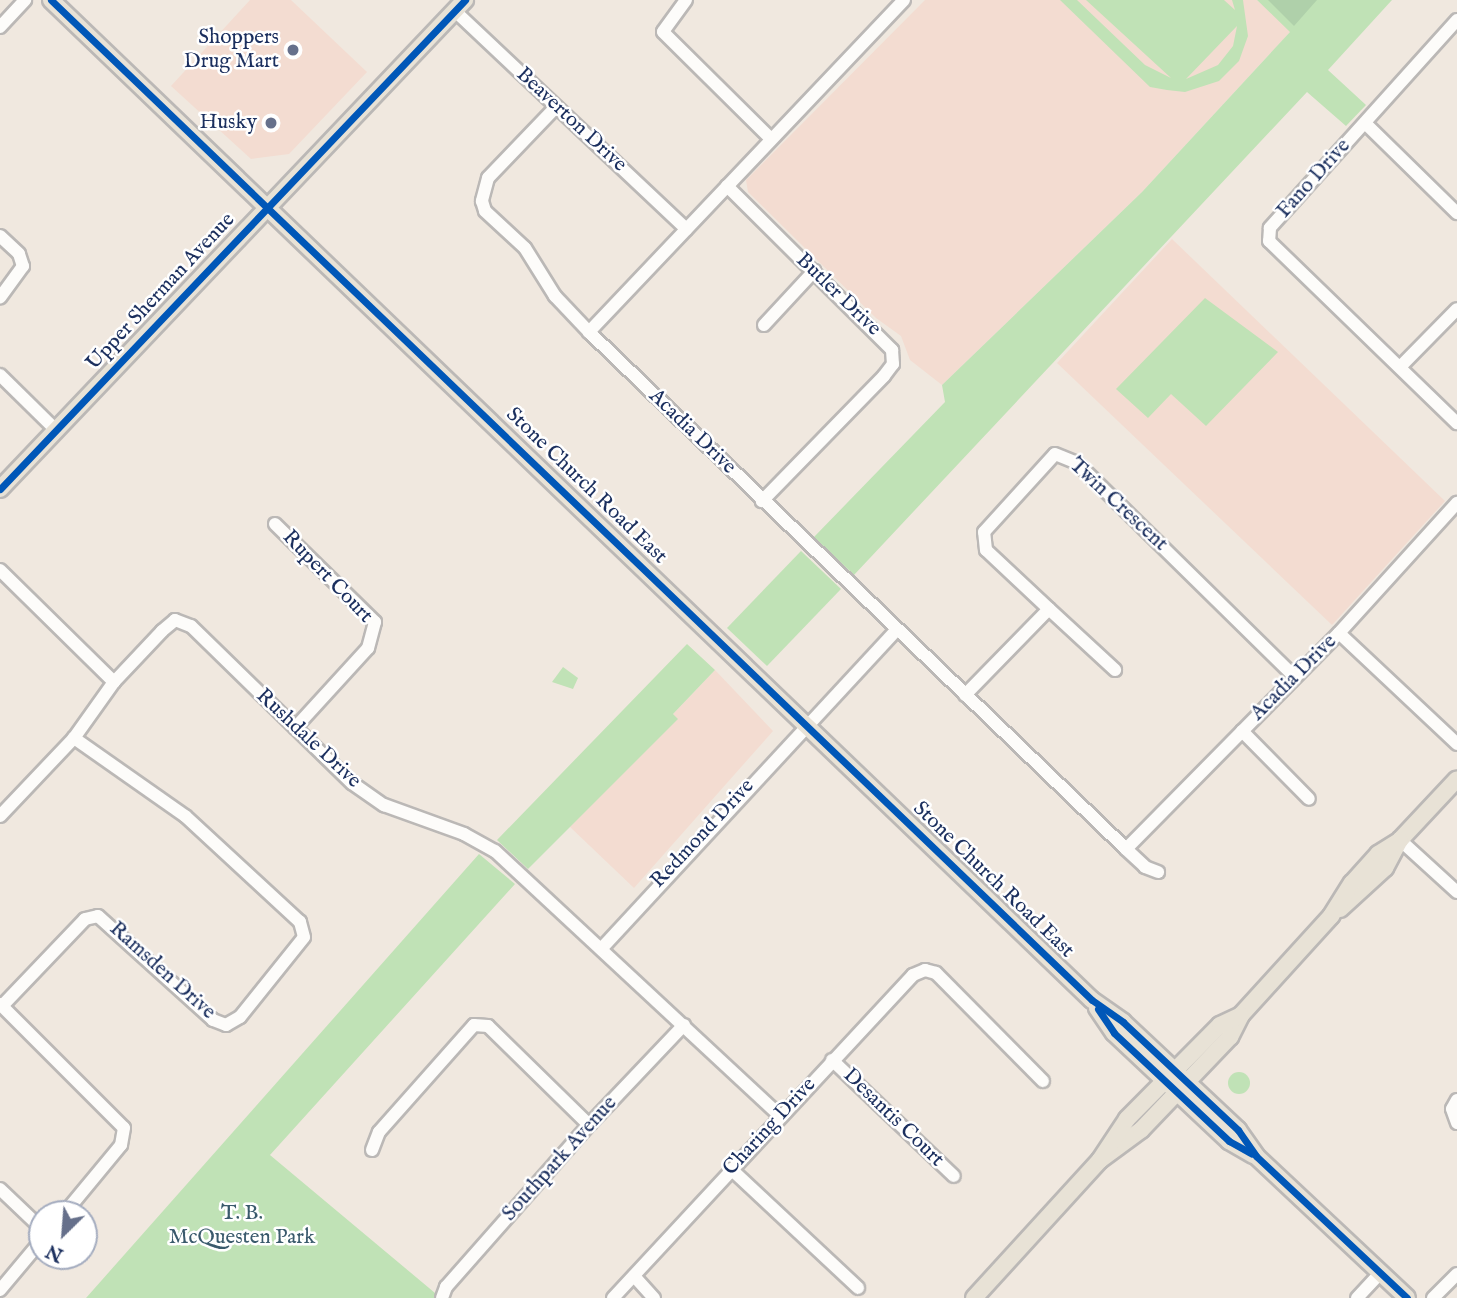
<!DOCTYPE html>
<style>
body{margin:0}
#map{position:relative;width:1457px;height:1298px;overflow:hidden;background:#f0e8df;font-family:"IM FELL English",serif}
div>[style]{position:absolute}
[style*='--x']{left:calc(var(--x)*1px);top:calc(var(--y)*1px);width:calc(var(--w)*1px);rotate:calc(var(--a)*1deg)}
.built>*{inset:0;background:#f3dcd1}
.green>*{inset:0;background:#c0e2b6}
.round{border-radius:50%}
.forest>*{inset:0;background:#afd0aa}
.roads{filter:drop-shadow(2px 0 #bbb8b6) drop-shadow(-2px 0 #bbb8b6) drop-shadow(0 2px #bbb8b6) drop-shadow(0 -2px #bbb8b6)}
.minor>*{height:12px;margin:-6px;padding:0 6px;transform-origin:6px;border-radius:6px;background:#fdfcfa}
.major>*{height:16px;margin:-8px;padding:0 8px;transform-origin:8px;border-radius:8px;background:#e8e2d6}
.cycleway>*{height:7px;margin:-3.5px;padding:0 3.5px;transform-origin:3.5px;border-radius:3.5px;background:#0057b8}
.dots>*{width:19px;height:19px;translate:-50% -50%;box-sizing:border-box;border:4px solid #fff;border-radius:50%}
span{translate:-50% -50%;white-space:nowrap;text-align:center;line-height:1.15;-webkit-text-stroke:5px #fff;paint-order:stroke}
.poi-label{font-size:21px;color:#1b2f5e}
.right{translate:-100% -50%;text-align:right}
.street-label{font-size:21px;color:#1b2f5e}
.park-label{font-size:21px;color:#3a5a6c}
.north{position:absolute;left:28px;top:1200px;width:70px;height:70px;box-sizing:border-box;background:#fff;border:2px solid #a4acbf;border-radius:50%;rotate:205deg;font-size:19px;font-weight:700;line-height:28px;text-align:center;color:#1b2f5e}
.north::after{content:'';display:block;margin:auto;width:24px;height:32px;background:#66708b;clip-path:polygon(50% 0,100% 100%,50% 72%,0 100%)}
</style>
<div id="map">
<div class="built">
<div style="clip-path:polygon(250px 0,291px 0,367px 72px,289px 154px,251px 159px,171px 86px)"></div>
<div style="clip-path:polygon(925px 0,1257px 0,1291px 31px,1142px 192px,942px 385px,910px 360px,901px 336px,876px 318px,748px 192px,746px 180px)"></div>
<div style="clip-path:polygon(1172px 239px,1445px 501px,1332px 625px,1057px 363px)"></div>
<div style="clip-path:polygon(715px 670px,773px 731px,634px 888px,569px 826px,677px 719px,673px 714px)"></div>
</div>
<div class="green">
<div style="clip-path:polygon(evenodd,1060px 0,1077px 0,1145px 65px,1171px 78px,1086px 0,1224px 0,1235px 10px,1232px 0,1243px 0,1248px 36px,1239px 61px,1219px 81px,1185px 92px,1167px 90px,1150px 87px,1060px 0,1237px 26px,1233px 46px,1218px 65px,1186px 79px,1237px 26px)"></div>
<div style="clip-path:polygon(1257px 0,1392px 0,1328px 70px,1366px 105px,1346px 126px,1307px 92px,854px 575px,814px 537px,945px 402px,942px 385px,1142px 192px,1290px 32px)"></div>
<div style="clip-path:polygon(1205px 298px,1278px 352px,1206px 426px,1171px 394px,1148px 418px,1116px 389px)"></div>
<div style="clip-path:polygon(801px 551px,841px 589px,767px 666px,727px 628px)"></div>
<div style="clip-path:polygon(687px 644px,715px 670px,673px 714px,678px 719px,528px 869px,497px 840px)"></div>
<div style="clip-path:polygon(563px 667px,578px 678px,573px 689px,552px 682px)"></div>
<div style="clip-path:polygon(479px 854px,515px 884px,270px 1155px,435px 1293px,435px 1298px,86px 1298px)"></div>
<div class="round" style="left:1228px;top:1072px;width:22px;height:22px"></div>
</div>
<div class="forest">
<div style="clip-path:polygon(1268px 0,1317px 0,1294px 26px)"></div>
</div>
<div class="roads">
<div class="minor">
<div style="--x:686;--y:0;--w:39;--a:126"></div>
<div style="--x:663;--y:32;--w:151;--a:44.7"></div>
<div style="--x:904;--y:0;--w:458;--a:133.5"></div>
<div style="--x:589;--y:332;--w:745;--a:43.91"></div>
<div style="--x:1126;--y:849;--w:303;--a:-45.4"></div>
<div style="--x:1339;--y:633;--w:176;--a:-47.8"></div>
<div style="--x:455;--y:11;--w:318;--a:43.3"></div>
<div style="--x:1457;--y:20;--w:280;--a:132"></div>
<div style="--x:1270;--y:228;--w:13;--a:94"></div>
<div style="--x:1269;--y:241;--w:262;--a:44.1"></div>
<div style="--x:0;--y:27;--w:37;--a:-47"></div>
<div style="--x:556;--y:107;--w:98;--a:133.8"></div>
<div style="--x:488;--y:178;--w:24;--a:105"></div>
<div style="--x:482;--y:201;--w:10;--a:73"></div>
<div style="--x:485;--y:211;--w:54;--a:42.8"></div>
<div style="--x:525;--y:248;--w:57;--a:58"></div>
<div style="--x:555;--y:296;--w:50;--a:46.6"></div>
<div style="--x:1365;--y:123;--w:129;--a:44.4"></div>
<div style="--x:727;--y:186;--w:233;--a:44.8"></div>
<div style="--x:892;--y:350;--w:14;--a:86"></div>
<div style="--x:893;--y:364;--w:15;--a:127"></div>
<div style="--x:884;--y:376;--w:175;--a:134.3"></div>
<div style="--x:0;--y:236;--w:26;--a:43"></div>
<div style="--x:19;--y:254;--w:13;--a:72"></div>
<div style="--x:23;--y:266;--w:39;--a:126"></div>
<div style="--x:764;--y:325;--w:74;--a:-47.2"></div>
<div style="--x:1400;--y:367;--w:81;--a:-45.5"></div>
<div style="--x:0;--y:375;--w:77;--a:44.5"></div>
<div style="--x:275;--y:524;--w:140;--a:44.4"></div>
<div style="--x:375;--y:622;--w:27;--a:105"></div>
<div style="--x:368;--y:648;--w:108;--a:132.4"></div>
<div style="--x:0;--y:570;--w:160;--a:44.5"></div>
<div style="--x:1049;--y:609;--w:90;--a:42.7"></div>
<div style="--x:1339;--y:633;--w:162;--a:43.2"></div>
<div style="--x:965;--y:695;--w:120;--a:-45.7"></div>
<div style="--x:1049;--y:609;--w:86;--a:-136.9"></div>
<div style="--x:986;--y:550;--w:18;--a:-96"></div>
<div style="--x:984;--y:532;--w:105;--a:-47.7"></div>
<div style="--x:1055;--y:454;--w:24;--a:22"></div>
<div style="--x:1077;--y:463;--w:304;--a:44.5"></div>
<div style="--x:1242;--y:731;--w:95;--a:45.4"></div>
<div style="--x:0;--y:816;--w:108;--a:-46.5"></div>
<div style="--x:74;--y:738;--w:69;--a:-54.5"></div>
<div style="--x:114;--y:682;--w:70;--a:-46.7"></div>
<div style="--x:162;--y:631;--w:17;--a:-40"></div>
<div style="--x:175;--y:620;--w:17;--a:21"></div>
<div style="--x:191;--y:626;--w:225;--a:44.3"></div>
<div style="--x:352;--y:783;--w:39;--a:35"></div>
<div style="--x:384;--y:805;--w:85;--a:19.9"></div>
<div style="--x:464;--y:834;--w:35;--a:29"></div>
<div style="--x:495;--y:851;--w:389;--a:42.9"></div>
<div style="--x:1400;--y:840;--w:77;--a:42.4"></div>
<div style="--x:1126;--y:849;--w:26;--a:43"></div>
<div style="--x:1145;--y:867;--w:14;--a:21"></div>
<div style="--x:602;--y:948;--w:433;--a:-47.2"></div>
<div style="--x:0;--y:1004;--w:175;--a:45"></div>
<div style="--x:124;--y:1128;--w:17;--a:100"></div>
<div style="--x:121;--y:1145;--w:89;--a:129.6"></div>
<div style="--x:2;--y:1006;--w:120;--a:-46.3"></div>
<div style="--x:85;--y:919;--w:13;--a:-13"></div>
<div style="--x:98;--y:916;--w:155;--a:42.1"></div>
<div style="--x:213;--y:1020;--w:14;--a:21"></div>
<div style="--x:226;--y:1025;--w:16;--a:-30"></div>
<div style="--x:240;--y:1017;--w:102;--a:-51.3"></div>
<div style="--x:304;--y:937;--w:16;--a:-105"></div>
<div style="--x:300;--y:922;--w:156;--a:-137.3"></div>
<div style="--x:185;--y:816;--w:136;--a:-144.9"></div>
<div style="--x:832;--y:1060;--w:168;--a:43.6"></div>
<div style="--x:1457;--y:1100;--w:10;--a:119"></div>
<div style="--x:1452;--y:1109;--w:15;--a:70"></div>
<div style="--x:372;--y:1150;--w:19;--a:-69"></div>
<div style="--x:379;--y:1132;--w:143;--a:-48.4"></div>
<div style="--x:474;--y:1025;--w:14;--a:4"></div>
<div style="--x:488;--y:1026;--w:141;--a:44.4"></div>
<div style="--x:731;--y:1169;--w:174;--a:43.1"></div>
<div style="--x:0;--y:1189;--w:58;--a:43.6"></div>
<div style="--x:634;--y:1276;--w:30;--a:48"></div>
<div style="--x:0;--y:1290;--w:65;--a:-50"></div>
<div style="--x:442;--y:1298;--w:12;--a:-70"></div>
<div style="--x:446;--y:1287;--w:216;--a:-48.6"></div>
<div style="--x:589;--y:1125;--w:138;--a:-46.5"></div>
<div style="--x:613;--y:1298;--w:441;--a:-47.1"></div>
<div style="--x:913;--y:975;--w:13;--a:-23"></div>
<div style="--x:925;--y:970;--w:11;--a:15"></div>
<div style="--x:936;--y:973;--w:152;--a:45.3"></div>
<div style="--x:1357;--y:1298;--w:34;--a:-47"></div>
<div style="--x:1433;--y:1298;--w:34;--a:-45"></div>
</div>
<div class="major">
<div style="--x:51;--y:0;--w:1443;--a:43.85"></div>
<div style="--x:1092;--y:1000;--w:38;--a:35"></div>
<div style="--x:1123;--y:1022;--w:158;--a:43.2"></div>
<div style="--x:1238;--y:1130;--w:32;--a:55"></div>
<div style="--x:1256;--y:1156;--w:207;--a:43.2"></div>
<div style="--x:0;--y:489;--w:675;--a:-46.44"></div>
<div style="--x:1340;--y:909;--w:61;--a:-42.3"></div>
<div style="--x:1385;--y:868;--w:32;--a:-62"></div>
<div style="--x:1400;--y:840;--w:83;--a:-46.9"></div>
<div style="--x:1097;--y:1008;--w:30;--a:56"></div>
<div style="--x:1114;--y:1033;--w:158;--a:43.2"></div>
<div style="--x:1229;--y:1141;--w:28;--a:30"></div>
<div style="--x:1100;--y:1160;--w:51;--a:-36.2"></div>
<div style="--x:1141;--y:1130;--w:129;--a:-46.3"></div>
<div style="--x:1230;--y:1037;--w:25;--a:-63"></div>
<div style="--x:1241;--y:1015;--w:134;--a:-47.7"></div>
<div style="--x:1331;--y:916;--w:39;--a:-58"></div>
<div style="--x:1352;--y:883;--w:39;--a:-48"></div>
<div style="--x:1378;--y:854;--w:26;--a:-32"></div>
<div style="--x:974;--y:1298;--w:187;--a:-47.6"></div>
<div style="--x:1100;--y:1160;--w:49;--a:-56.6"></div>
<div style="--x:1127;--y:1119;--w:132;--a:-45.3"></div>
<div style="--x:1220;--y:1025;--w:23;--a:-25"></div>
</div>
</div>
<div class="cycleway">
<div style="--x:51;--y:0;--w:1443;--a:43.85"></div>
<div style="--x:1092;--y:1000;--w:38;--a:35"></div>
<div style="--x:1123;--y:1022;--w:158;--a:43.2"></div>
<div style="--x:1238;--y:1130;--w:32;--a:55"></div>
<div style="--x:1256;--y:1156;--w:207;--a:43.2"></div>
<div style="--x:0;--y:489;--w:675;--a:-46.44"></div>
<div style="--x:1098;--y:1009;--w:29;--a:56"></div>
<div style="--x:1114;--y:1033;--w:158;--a:43.2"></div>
<div style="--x:1229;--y:1141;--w:26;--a:29"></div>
</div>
<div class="dots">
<div style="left:293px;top:50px;background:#66708b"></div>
<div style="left:271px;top:123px;background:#66708b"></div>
</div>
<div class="poi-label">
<span class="right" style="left:279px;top:50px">Shoppers<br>Drug Mart</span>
<span class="right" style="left:257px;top:123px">Husky</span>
</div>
<div class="street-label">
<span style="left:571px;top:120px;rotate:43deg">Beaverton Drive</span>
<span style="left:1314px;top:179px;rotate:-48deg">Fano Drive</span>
<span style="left:161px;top:292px;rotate:-47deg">Upper Sherman Avenue</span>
<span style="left:838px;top:295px;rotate:44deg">Butler Drive</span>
<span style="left:692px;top:432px;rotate:44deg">Acadia Drive</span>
<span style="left:586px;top:486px;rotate:44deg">Stone Church Road East</span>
<span style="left:1118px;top:505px;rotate:43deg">Twin Crescent</span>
<span style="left:327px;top:577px;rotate:46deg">Rupert Court</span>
<span style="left:1294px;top:678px;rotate:-45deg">Acadia Drive</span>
<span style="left:308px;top:739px;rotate:43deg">Rushdale Drive</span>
<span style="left:703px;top:834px;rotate:-47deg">Redmond Drive</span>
<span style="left:993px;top:880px;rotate:44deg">Stone Church Road East</span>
<span style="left:162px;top:971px;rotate:42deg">Ramsden Drive</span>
<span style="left:893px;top:1118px;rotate:44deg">Desantis Court</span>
<span style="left:770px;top:1127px;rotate:-47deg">Charing Drive</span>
<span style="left:560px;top:1159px;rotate:-48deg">Southpark Avenue</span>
</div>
<div class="park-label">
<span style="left:242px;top:1226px">T. B.<br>McQuesten Park</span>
</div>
<div class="north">N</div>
</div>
